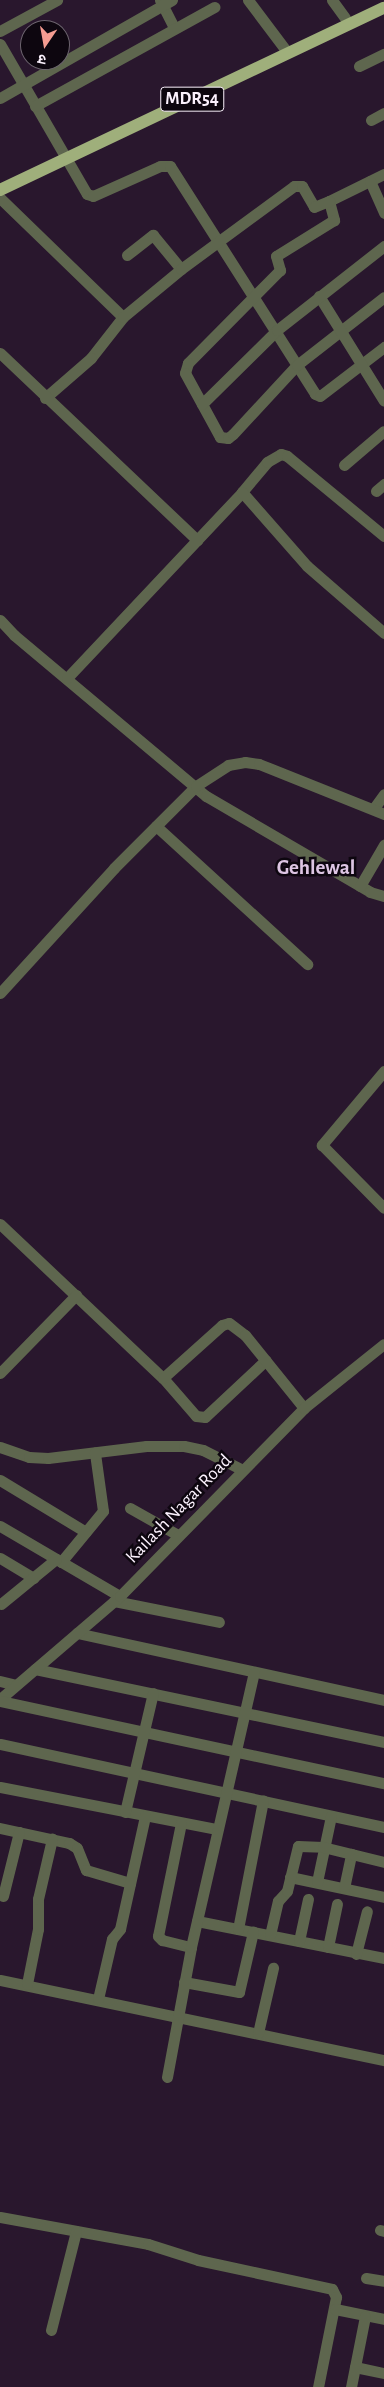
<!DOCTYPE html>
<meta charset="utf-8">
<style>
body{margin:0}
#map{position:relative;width:384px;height:2387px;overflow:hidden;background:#29172d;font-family:"Alegreya Sans","Noto Sans Devanagari",sans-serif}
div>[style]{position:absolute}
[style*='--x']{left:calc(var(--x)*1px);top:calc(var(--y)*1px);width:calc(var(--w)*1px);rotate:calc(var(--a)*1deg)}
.minor>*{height:11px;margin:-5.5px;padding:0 5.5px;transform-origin:5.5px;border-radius:5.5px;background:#5e664e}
.major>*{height:12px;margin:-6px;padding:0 6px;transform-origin:6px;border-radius:6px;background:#9faf7b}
span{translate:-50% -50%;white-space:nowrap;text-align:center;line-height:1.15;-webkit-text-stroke:5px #0d060f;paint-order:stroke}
.shield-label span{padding:1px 4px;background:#0d060f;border:1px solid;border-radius:4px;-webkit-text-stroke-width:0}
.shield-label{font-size:18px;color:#fbf1fd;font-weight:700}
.street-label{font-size:19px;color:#fbf1fd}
.quarter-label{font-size:21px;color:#ddc5e3;font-weight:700}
.north{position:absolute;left:20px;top:20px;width:50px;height:50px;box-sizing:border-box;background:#0d060f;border:1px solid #6c646e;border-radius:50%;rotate:192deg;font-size:14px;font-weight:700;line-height:20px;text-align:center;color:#fbf1fd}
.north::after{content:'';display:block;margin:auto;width:18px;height:22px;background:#f59c92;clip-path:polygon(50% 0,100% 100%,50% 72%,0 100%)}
</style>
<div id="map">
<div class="minor">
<div style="--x:160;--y:0;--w:30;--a:63"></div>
<div style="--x:248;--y:0;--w:66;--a:53"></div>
<div style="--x:332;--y:0;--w:22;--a:54"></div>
<div style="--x:0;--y:31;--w:65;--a:-28.5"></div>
<div style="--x:0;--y:44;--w:173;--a:59.9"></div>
<div style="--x:87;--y:194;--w:6;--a:18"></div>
<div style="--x:93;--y:196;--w:73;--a:-24.1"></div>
<div style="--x:160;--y:166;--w:10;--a:0"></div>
<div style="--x:170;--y:166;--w:270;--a:57.5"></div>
<div style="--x:315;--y:394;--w:5;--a:22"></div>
<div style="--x:320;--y:396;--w:81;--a:-37.4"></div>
<div style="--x:359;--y:66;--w:28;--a:-26"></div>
<div style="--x:0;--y:98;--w:198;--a:-29.7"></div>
<div style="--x:35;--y:106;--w:205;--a:-28.9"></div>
<div style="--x:371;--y:120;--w:15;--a:-28"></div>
<div style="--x:384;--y:174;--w:61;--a:153.9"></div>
<div style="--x:329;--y:201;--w:20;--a:75"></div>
<div style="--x:334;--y:220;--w:68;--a:148.2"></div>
<div style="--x:276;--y:256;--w:15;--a:74"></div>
<div style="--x:280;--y:270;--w:131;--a:134.7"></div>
<div style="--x:188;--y:363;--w:10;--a:107"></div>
<div style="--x:185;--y:373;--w:73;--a:61.3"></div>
<div style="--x:220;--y:437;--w:8;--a:7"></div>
<div style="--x:228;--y:438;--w:6;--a:-39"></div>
<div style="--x:233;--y:434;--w:94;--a:-47.2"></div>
<div style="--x:297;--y:365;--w:110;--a:-38"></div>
<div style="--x:370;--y:181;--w:35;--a:66"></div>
<div style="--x:0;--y:198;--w:171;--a:44.1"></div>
<div style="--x:123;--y:317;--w:52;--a:128"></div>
<div style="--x:91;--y:358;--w:61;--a:139"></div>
<div style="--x:127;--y:255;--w:33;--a:-38"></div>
<div style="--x:153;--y:235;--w:44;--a:50.5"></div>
<div style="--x:319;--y:296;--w:123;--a:58.2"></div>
<div style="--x:123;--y:317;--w:75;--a:-39.6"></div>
<div style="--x:181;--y:269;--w:140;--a:-36.3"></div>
<div style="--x:294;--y:186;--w:8;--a:0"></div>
<div style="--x:302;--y:186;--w:24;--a:60"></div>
<div style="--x:314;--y:207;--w:16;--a:-22"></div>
<div style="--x:0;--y:353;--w:272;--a:43.5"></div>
<div style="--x:202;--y:404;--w:105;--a:-44.6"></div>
<div style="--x:277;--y:330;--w:136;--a:-38.1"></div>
<div style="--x:344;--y:465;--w:52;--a:-40.4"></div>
<div style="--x:376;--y:491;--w:11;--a:-41"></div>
<div style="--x:242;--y:492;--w:39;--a:-50"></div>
<div style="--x:267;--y:462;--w:16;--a:-30"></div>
<div style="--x:281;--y:454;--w:6;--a:18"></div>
<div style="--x:287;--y:456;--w:126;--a:39.5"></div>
<div style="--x:0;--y:620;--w:21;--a:47"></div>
<div style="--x:14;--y:635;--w:251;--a:40"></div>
<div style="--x:206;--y:796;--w:190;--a:30.3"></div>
<div style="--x:370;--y:892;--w:15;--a:16"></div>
<div style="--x:67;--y:678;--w:255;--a:-46.7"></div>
<div style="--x:242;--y:492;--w:98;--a:48.7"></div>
<div style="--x:307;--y:566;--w:102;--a:41"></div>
<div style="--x:374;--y:808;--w:17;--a:-54"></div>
<div style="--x:156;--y:826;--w:205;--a:42.4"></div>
<div style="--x:360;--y:886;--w:48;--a:-59.7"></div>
<div style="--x:0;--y:993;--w:169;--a:-47.6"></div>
<div style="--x:114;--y:868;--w:116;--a:-45"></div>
<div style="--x:196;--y:786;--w:38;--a:-33"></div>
<div style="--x:228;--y:765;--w:17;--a:-10"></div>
<div style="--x:245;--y:762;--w:14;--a:8"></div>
<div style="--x:259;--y:764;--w:135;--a:21.8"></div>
<div style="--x:384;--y:1071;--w:97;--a:130"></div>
<div style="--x:322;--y:1145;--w:88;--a:45.5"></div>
<div style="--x:0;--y:1224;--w:224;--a:43.4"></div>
<div style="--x:163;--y:1378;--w:50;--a:49"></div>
<div style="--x:196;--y:1416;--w:9;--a:6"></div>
<div style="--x:205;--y:1417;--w:83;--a:-43.1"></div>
<div style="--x:0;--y:1373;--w:109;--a:-45.7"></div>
<div style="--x:163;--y:1378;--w:79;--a:-41.9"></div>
<div style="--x:222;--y:1325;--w:7;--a:-16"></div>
<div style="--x:229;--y:1323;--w:20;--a:37"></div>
<div style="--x:245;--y:1335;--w:94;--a:51.1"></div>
<div style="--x:0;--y:1447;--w:31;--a:19"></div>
<div style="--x:29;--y:1457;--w:19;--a:3"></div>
<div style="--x:48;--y:1458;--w:99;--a:-7"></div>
<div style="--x:146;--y:1446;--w:38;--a:0"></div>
<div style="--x:184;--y:1446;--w:19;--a:12"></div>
<div style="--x:203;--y:1450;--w:42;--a:26.6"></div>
<div style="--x:0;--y:1480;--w:100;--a:31.2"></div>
<div style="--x:130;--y:1508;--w:55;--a:29.4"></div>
<div style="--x:0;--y:1526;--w:139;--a:30.3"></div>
<div style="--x:0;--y:1558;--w:39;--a:31"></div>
<div style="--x:61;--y:1562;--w:66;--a:-50.5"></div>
<div style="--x:103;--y:1511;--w:59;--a:-97.9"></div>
<div style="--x:114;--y:1601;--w:107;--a:11.3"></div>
<div style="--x:1;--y:1604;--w:71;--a:-39.3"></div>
<div style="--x:77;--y:1633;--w:314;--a:12.3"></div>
<div style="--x:35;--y:1669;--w:357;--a:11.8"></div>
<div style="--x:0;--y:1681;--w:16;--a:14"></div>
<div style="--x:0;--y:1699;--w:158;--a:-40.6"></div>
<div style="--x:120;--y:1596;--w:263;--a:-45.6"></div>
<div style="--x:304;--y:1408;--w:102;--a:-38.7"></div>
<div style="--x:0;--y:1701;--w:393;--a:12.1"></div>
<div style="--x:0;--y:1744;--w:393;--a:12.2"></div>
<div style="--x:0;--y:1787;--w:221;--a:11"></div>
<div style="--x:125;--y:1812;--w:122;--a:-76.8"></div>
<div style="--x:181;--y:1823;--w:115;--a:101.5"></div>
<div style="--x:158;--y:1936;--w:6;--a:45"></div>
<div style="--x:162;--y:1940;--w:30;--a:14"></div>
<div style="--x:0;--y:1828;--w:71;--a:12.3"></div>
<div style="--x:69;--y:1843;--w:9;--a:32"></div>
<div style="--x:77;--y:1848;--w:24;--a:68"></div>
<div style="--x:86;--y:1870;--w:46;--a:16.5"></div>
<div style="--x:290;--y:1877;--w:96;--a:12"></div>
<div style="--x:317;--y:1882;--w:67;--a:-78"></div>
<div style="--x:344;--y:1888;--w:35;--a:-78"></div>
<div style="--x:3;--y:1896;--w:66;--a:-76"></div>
<div style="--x:197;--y:1921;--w:191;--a:11.2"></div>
<div style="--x:238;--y:1929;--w:131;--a:-79"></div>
<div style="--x:270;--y:1935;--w:35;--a:-77"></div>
<div style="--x:278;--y:1901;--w:13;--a:-48"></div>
<div style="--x:287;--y:1891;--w:46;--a:-76.3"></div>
<div style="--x:298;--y:1846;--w:25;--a:2"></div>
<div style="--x:323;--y:1847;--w:63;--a:13.8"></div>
<div style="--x:299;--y:1941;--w:43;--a:-77.9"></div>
<div style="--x:328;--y:1947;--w:44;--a:-78.2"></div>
<div style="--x:356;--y:1954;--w:44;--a:-75.7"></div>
<div style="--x:0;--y:1980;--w:392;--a:11.8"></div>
<div style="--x:184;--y:1982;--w:56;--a:10.3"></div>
<div style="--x:239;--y:1992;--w:62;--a:-76.9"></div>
<div style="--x:27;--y:1984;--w:56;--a:-78.7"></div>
<div style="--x:38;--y:1929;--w:30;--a:-90"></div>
<div style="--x:38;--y:1899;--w:62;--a:-76.9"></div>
<div style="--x:98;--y:1999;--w:62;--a:-76.9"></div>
<div style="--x:112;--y:1939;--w:13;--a:-51"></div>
<div style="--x:120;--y:1929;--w:116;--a:-77.5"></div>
<div style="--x:258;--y:2033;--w:67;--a:-77"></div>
<div style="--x:167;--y:2077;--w:132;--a:-79.5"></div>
<div style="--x:191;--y:1947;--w:281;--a:-77.1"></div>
<div style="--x:0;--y:2217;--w:150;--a:10.3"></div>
<div style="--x:148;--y:2244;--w:52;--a:17.7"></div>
<div style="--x:198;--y:2260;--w:137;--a:12.2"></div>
<div style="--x:332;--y:2289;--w:9;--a:63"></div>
<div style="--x:336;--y:2297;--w:92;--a:101.3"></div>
<div style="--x:380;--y:2230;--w:4;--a:14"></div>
<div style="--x:366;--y:2278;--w:18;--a:9"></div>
<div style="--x:335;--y:2309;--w:50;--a:11.5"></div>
<div style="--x:51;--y:2330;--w:102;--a:-75.8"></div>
<div style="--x:355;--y:2367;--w:30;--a:12"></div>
<div style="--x:351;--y:2387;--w:72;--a:-78.8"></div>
</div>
<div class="major">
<div style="--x:0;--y:190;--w:425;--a:-25.4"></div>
</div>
<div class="shield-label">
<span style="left:192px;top:99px">MDR54</span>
</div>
<div class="street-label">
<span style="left:179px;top:1509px;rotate:-46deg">Kailash Nagar Road</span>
</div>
<div class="quarter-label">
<span style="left:316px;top:868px">Gehlewal</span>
</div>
<div class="north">उ</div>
</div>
